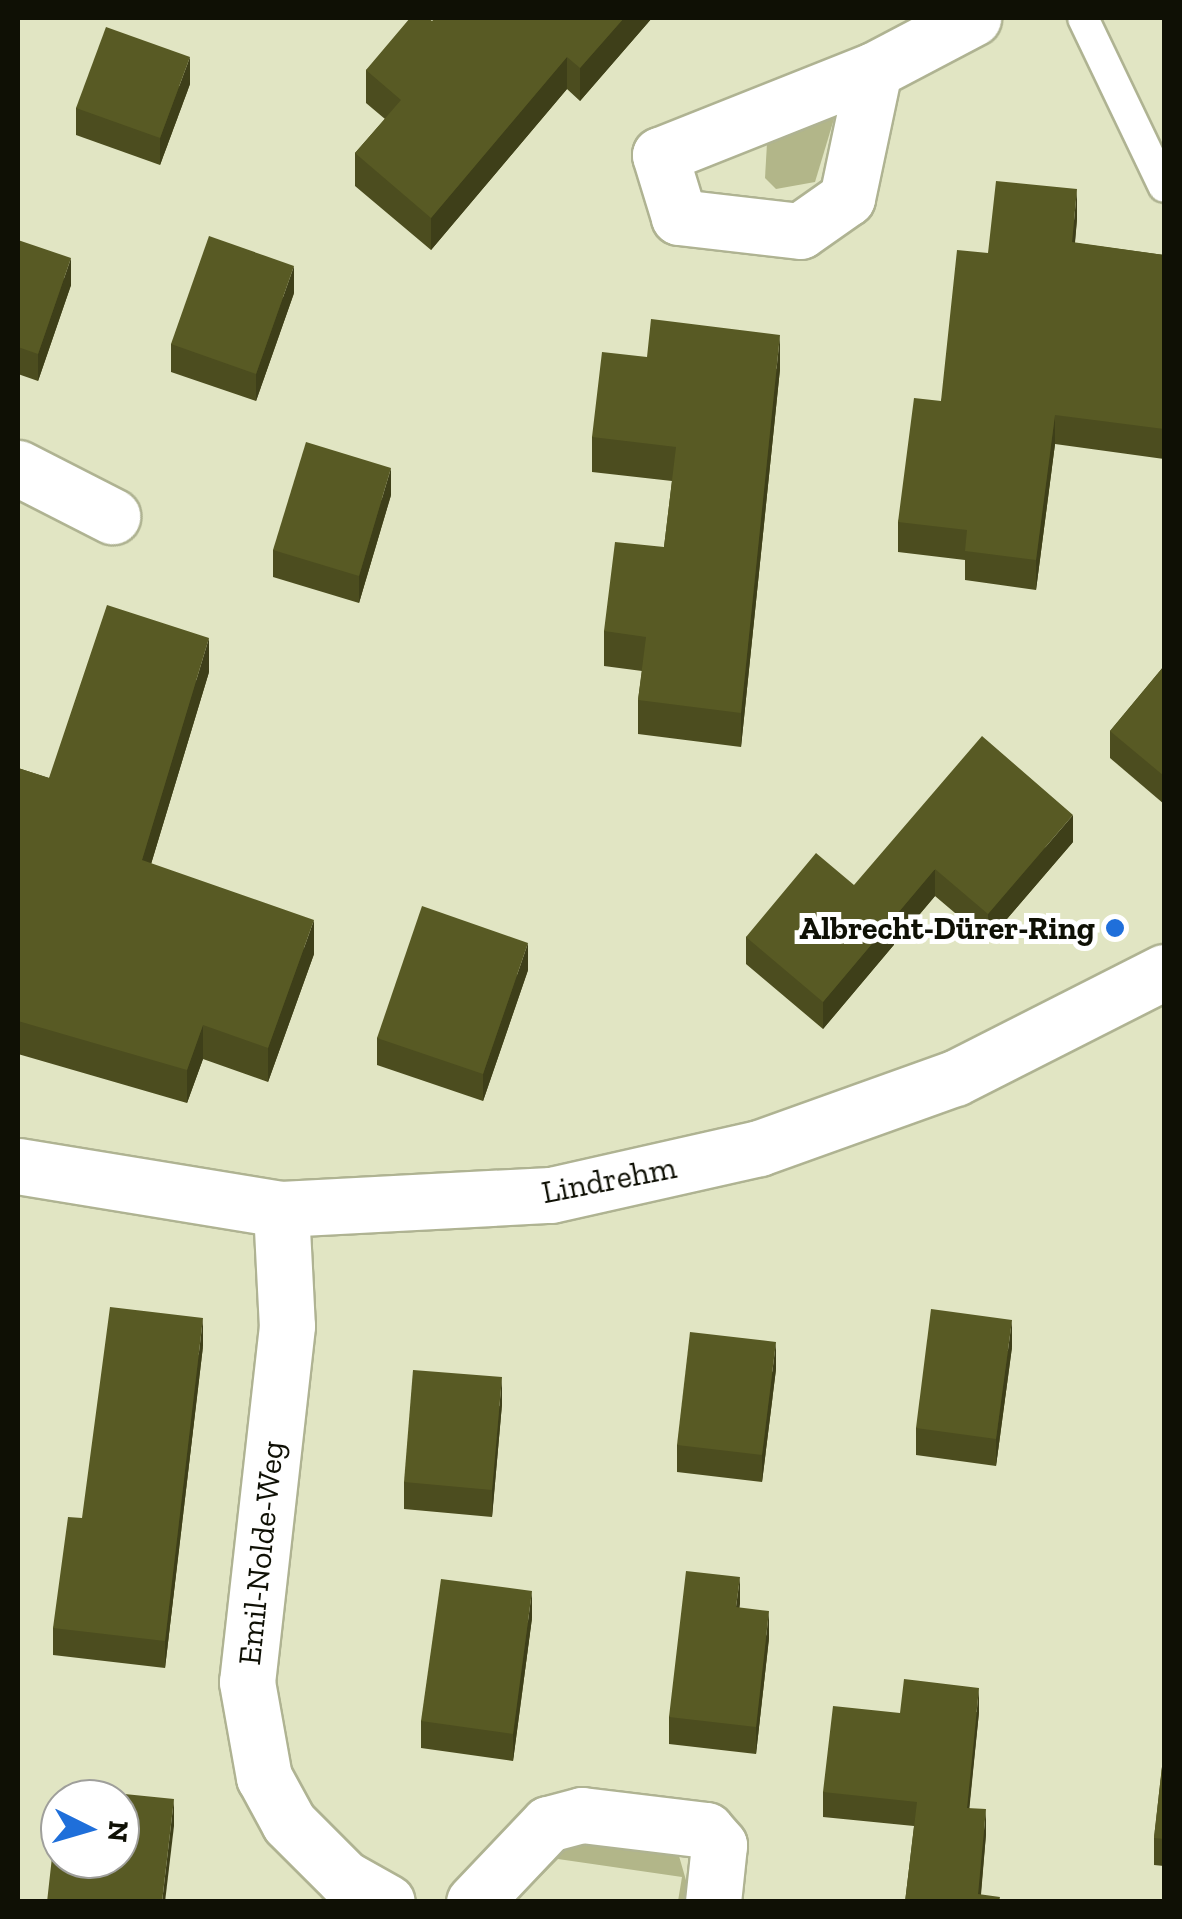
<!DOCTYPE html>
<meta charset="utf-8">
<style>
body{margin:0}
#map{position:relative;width:1182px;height:1919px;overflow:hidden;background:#e1e5c3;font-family:"Zilla Slab",serif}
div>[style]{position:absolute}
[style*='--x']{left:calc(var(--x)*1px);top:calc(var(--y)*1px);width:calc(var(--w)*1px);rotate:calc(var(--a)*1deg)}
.green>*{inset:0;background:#b2b689}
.roads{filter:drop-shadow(2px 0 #afb392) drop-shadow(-2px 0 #afb392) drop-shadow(0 2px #afb392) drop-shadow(0 -2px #afb392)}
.lane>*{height:30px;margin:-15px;padding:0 15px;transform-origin:15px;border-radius:15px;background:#fff}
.street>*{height:55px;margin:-27.5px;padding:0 27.5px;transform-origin:27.5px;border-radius:27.5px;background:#fff}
.wall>*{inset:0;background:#4c4d1f}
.shaded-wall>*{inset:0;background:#3e3f19}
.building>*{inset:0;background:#585a24}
.dots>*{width:28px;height:28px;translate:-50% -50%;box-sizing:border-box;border:5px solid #fff;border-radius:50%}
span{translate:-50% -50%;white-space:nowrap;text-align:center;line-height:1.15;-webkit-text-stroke:10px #fff;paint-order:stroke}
.poi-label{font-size:32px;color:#0f1005;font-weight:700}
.right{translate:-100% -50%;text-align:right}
.street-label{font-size:32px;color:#0f1005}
.frame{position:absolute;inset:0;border:20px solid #0f1005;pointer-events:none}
.north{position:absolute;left:40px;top:1779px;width:100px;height:100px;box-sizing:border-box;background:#fff;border:2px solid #9f9f9b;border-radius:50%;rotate:95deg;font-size:28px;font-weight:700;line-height:40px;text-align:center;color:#0f1005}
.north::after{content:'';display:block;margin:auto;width:35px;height:45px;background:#1f6fda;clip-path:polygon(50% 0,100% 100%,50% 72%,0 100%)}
</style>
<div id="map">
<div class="green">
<div style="clip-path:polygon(837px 109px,815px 182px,776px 189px,765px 178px,767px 143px)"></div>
<div style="clip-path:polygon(581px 1837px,679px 1856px,692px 1901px,678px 1901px,682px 1877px,558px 1859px,516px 1901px,499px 1902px,558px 1844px)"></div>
</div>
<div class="roads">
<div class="lane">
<div style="--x:1083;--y:18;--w:187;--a:64.4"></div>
</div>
<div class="street">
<div style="--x:874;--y:70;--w:131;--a:101.9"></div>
<div style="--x:847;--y:198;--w:57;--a:144.9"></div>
<div style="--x:800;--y:231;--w:122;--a:-173.4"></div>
<div style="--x:679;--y:217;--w:65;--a:-107"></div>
<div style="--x:660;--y:155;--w:230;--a:-21.7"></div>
<div style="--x:874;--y:70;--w:112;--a:-27.7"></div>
<div style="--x:18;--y:468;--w:106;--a:27.1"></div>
<div style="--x:18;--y:1166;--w:266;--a:9.3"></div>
<div style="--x:281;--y:1209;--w:270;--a:-3"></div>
<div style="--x:551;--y:1195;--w:213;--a:-12.7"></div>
<div style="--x:759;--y:1148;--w:208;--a:-19.7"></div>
<div style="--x:955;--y:1078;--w:234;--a:-26.9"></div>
<div style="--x:281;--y:1209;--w:117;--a:87.1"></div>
<div style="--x:287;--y:1326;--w:358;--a:96.4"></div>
<div style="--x:247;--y:1682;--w:97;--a:79.9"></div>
<div style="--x:264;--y:1777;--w:52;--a:61.5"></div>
<div style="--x:289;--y:1823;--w:78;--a:45"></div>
<div style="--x:344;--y:1878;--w:49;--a:29.2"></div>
<div style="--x:474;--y:1902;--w:108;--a:-46.5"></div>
<div style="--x:548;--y:1824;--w:35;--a:-15"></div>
<div style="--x:582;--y:1815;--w:125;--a:6.9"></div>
<div style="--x:706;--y:1830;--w:20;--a:49"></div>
<div style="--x:719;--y:1845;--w:57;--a:96"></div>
</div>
</div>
<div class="wall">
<div style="clip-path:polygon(652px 18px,580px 101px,567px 89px,431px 250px,355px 186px,355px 153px,385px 119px,366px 103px,366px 70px,432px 21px)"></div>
<div style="clip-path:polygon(190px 84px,160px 165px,76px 135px,76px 108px)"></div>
<div style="clip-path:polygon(1077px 219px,1075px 243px,1164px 255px,1164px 459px,1055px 444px,1036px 590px,965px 580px,965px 560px,898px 552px,898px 522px,941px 401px,988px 253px)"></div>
<div style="clip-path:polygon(18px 240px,71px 285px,38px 381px,18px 374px)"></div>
<div style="clip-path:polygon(294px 293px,256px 401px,171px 372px,171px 344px)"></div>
<div style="clip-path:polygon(647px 357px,780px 369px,741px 747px,638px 734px,638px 700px,642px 671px,604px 666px,604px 631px,664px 547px,672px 481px,592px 472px,592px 437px)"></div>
<div style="clip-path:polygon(391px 495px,359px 603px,273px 577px,273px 550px)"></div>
<div style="clip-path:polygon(1164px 666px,1164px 804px,1110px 758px,1110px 731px)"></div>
<div style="clip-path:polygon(209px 672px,151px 864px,314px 954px,268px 1082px,203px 1059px,187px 1103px,18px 1054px,18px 768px,49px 778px)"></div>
<div style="clip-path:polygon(1073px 842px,988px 941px,935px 896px,823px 1029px,746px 964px,746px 937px,854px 885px)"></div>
<div style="clip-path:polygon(528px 970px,483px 1101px,377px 1065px,377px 1038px)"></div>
<div style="clip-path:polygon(203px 1346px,165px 1668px,53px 1655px,53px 1628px)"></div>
<div style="clip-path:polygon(1012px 1347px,996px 1466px,916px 1455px,916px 1428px)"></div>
<div style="clip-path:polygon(776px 1369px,762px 1482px,677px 1472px,677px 1445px)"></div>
<div style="clip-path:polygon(502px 1404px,492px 1517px,404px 1509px,404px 1482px)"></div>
<div style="clip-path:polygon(739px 1608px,769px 1638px,756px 1754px,669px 1744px,669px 1717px)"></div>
<div style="clip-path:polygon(532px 1618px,513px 1761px,421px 1748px,421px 1721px)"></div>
<div style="clip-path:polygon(979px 1712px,969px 1808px,986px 1834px,981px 1895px,905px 1902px,914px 1826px,823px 1817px,823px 1792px,900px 1713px)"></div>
<div style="clip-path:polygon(1164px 1749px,1164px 1866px,1154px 1865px,1154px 1838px)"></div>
</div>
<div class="shaded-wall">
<div style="clip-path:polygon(624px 18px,652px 18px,580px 101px,580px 68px)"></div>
<div style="clip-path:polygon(190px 57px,190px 84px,160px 165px,160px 138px)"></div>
<div style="clip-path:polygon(567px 57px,567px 89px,431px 250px,431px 218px)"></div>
<div style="clip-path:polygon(1077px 189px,1077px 219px,1072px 272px,1072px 242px)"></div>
<div style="clip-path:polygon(71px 258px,71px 285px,38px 381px,38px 354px)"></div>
<div style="clip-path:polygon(294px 266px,294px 293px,256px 401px,256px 374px)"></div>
<div style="clip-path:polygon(780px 335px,780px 369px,741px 747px,741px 713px)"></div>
<div style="clip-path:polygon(1055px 415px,1055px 444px,1036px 590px,1036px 560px)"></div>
<div style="clip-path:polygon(391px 468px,391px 495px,359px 603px,359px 576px)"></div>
<div style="clip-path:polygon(209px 638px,209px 672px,142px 894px,142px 860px)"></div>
<div style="clip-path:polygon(1073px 815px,1073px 842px,988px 941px,988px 914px)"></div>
<div style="clip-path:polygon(935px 869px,935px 896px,823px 1029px,823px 1002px)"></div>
<div style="clip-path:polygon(314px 920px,314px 954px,268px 1082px,268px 1048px)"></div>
<div style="clip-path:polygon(528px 943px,528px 970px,483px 1101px,483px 1074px)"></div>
<div style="clip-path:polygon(203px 1025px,203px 1059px,187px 1103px,187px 1070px)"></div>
<div style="clip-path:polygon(203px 1318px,203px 1346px,165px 1668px,165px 1641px)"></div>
<div style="clip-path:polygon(1012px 1320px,1012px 1347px,996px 1466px,996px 1439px)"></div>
<div style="clip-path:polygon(776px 1342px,776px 1369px,762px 1482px,762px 1455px)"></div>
<div style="clip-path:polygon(502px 1377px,502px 1404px,492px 1517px,492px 1490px)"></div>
<div style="clip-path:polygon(740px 1577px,740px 1604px,736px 1634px,736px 1607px)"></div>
<div style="clip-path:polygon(532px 1591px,532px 1618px,513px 1761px,513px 1734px)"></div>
<div style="clip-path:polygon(769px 1611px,769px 1638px,756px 1754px,756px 1727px)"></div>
<div style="clip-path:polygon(979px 1688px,979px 1712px,967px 1832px,967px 1808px)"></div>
<div style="clip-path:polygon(174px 1799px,174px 1826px,165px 1902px,162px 1902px)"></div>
<div style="clip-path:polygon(986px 1809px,986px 1834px,980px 1902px,978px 1894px)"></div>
</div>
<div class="building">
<div style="clip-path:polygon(410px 18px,428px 18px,432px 21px,435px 18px,624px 18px,580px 68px,567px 57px,431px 218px,355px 153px,401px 100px,366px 70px)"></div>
<div style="clip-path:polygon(106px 27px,190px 57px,160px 138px,76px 108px)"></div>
<div style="clip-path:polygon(996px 181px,1077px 189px,1072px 242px,1164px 255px,1164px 429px,1055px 415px,1036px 560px,965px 551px,967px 530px,898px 522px,914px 398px,941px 401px,957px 250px,988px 253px)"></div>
<div style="clip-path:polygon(209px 236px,294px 266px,256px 374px,171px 344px)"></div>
<div style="clip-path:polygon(18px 240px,71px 258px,38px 354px,18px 347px)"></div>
<div style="clip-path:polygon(651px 319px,780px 335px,741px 713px,638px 700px,646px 637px,604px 631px,615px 542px,664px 547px,676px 447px,592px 437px,602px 352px,647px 357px)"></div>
<div style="clip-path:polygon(306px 442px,391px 468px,359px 576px,273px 550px)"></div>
<div style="clip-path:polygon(107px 605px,209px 638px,142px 860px,314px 920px,268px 1048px,203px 1025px,187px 1070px,18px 1021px,18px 768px,49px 778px)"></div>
<div style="clip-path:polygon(1164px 666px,1164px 776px,1110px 731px)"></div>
<div style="clip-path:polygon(982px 736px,1073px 815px,988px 914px,935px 869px,823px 1002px,746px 937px,816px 853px,854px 885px)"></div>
<div style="clip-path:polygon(422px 906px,528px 943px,483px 1074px,377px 1038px)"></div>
<div style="clip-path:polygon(110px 1307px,203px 1318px,165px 1641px,53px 1628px,68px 1517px,82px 1518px)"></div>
<div style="clip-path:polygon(931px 1309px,1012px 1320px,996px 1439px,916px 1428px)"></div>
<div style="clip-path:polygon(690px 1332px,776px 1342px,762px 1455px,677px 1445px)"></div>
<div style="clip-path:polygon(413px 1370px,502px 1377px,492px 1490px,404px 1482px)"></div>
<div style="clip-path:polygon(686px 1571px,740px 1577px,736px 1607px,769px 1611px,756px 1727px,669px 1717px)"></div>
<div style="clip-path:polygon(441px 1579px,532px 1591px,513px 1734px,421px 1721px)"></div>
<div style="clip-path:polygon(904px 1679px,979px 1688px,967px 1808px,986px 1809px,978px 1894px,1000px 1897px,999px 1902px,905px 1902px,917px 1802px,823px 1792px,833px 1706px,900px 1713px)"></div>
<div style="clip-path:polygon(1164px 1749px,1164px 1839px,1154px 1838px)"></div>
<div style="clip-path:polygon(85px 1790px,174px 1799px,162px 1902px,47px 1902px,52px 1857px,78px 1860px,120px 1859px,120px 1799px,84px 1799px)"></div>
</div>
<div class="dots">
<div style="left:1115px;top:928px;background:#1f6fda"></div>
</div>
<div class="poi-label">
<span class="right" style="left:1095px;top:928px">Albrecht-Dürer-Ring</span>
</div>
<div class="street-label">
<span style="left:609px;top:1180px;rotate:-11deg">Lindrehm</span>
<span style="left:261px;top:1553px;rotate:-84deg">Emil-Nolde-Weg</span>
</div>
<div class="frame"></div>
<div class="north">N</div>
</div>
